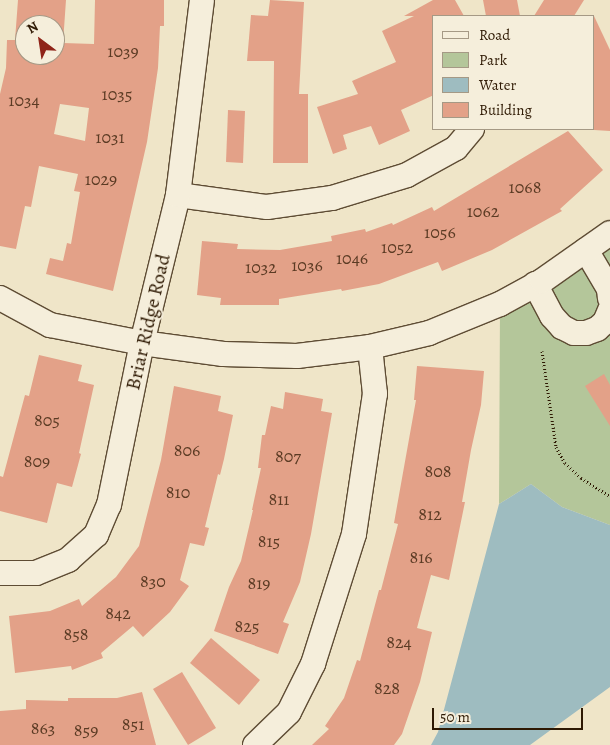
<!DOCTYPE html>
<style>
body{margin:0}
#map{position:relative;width:610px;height:745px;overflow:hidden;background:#efe5c8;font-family:Alegreya,serif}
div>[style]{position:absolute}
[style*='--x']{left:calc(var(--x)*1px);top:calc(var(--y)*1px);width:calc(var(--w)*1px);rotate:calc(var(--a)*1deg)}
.green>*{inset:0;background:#b4c69a}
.water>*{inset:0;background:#9ebcc0}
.building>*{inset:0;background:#e3a188}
.path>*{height:3px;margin-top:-1.5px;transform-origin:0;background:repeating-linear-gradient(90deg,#2e1903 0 1px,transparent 0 3.5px)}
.roads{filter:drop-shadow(1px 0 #5e4c34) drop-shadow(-1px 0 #5e4c34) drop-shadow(0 1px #5e4c34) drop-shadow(0 -1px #5e4c34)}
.minor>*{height:24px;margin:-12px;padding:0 12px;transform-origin:12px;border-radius:12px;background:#f5eedb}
span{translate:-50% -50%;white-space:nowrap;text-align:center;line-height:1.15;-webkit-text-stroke:4px #f5eedb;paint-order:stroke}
.number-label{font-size:18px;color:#5b3b24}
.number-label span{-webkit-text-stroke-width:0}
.street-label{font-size:20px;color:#2e1903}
.legend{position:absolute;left:432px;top:15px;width:162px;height:115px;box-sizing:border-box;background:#f5eedb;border:1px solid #a59985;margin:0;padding:6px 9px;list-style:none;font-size:15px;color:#2e1903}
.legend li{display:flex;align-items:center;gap:10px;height:25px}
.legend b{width:25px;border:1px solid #a59985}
.north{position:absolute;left:15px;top:15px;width:50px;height:50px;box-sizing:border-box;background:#f5eedb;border:1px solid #a59985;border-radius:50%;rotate:329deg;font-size:14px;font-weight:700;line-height:20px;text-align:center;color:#2e1903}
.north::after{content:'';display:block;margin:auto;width:18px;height:22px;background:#8f2418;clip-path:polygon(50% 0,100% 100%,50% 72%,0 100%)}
.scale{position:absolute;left:432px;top:708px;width:151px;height:22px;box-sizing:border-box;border:2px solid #2e1903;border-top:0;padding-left:6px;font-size:15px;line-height:18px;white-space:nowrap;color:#2e1903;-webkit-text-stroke:4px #f5eedb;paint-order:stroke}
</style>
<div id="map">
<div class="green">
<div style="clip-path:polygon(610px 233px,610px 525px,562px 507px,531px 484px,499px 504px,500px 304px)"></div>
</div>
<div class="water">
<div style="clip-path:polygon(531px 484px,562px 507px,610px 525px,610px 687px,530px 745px,431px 745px,438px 732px,499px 504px)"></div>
</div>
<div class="building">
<div style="clip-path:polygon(evenodd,18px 0,66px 0,63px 43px,94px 44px,95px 0,164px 0,164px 26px,160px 26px,158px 68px,147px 142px,113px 291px,46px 274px,50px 258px,63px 261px,67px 243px,71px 244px,80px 192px,74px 191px,78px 174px,39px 166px,31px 207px,25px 206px,16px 249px,0 246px,0 94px,6px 68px,7px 40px,15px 40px,18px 0,25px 25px,55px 25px,55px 55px,25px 55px,25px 25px,18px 0,60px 104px,89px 108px,85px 141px,54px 134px,60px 104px)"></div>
<div style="clip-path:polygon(270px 0,304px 2px,299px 94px,308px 94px,308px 163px,273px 163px,274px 61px,247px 61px,251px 15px,268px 16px)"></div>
<div style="clip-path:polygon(433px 0,455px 0,464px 16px,434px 16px,434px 95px,401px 110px,410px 131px,379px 145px,371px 126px,343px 135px,347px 149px,333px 154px,317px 107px,358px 94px,352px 81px,396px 62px,382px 31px,414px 16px,404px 16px)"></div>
<div style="clip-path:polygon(483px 0,517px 0,520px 16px,486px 16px)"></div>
<div style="clip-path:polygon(544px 0,584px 0,574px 16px,534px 16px)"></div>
<div style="clip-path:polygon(594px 16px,610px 50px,610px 131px,594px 130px)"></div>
<div style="clip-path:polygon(228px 110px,245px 111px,243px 163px,226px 162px)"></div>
<div style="clip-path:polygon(568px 131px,603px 170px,560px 209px,562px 211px,492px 250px,442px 271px,438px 262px,379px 284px,342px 291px,341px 289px,279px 299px,279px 305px,220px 305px,221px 298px,197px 295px,202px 241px,238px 244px,237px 249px,280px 250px,332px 241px,331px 236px,365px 229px,366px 232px,392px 223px,393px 225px,432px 207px,434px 211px)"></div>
<div style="clip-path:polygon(39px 355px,82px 365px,78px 381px,94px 385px,79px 453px,81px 454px,72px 487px,57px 483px,47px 523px,0 511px,0 476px,3px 477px,25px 395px,29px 396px)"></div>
<div style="clip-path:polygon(417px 366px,484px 371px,481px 405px,471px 450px,462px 502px,465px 502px,449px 580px,431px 575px,417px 628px,432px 632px,420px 682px,402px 734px,394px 745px,312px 745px,329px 729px,325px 726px,344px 698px,357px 660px,360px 661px,379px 590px,381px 590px,398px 524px,394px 523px,416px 400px,414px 400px)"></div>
<div style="clip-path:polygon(604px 374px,610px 385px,610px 426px,585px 386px)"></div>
<div style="clip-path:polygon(174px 386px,221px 396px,218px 411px,233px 415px,224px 459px,220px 475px,218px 474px,205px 527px,209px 528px,204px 546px,190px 543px,180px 580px,189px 586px,170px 612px,143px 637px,133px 626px,101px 653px,103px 658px,72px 670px,71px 666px,15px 673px,9px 616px,50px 611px,79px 599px,82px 606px,116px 577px,139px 546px,161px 460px)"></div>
<div style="clip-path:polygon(285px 392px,323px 399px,321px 411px,332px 413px,311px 534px,300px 582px,283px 622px,289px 624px,278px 654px,214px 631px,229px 587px,241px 561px,253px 510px,252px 510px,261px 468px,258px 468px,262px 435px,265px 435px,271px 406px,283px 409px)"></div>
<div style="clip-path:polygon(211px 638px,260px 680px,239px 705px,190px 663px)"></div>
<div style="clip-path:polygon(182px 672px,216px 728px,188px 745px,153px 689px)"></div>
<div style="clip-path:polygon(142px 692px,156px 745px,0 745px,0 711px,26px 709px,26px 700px,68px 701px,68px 698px,117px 698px)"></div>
</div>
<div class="path">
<div style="--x:542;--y:351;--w:97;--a:81.7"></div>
<div style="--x:556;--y:447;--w:18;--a:61"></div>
<div style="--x:565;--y:463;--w:22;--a:43"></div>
<div style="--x:581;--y:478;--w:34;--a:32"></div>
</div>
<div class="roads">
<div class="minor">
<div style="--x:178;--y:195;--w:90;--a:7.7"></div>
<div style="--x:267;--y:207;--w:66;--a:-7.9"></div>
<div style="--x:332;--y:198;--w:78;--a:-17"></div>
<div style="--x:407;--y:175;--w:56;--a:-28.9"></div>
<div style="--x:456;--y:148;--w:25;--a:-50"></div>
<div style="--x:586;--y:250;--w:45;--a:59.5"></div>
<div style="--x:609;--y:289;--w:9;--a:84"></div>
<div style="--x:535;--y:284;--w:36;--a:62"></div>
<div style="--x:552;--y:316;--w:15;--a:48"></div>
<div style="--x:562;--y:327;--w:13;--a:27"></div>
<div style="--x:574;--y:333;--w:12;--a:0"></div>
<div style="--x:586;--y:333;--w:12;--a:-20"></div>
<div style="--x:597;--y:329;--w:11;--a:-41"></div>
<div style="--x:605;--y:322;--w:13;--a:-67"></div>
<div style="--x:0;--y:298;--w:57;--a:28.4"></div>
<div style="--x:50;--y:325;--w:94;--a:11.1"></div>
<div style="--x:142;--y:343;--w:82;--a:7.7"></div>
<div style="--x:223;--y:354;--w:74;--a:1.5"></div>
<div style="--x:297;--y:356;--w:74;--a:-7"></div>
<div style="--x:370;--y:347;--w:61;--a:-13.3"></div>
<div style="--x:429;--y:333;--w:77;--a:-22.2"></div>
<div style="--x:500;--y:304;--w:48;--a:-28.7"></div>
<div style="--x:542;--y:281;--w:83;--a:-35.2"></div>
<div style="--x:0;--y:573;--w:36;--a:0"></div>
<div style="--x:36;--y:573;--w:35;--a:-22"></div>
<div style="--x:68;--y:560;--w:38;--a:-42"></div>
<div style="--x:96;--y:535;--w:33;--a:-67"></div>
<div style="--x:109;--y:505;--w:165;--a:-78.5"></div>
<div style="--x:142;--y:343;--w:152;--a:-76.3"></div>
<div style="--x:178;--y:195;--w:196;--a:-83"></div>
<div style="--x:255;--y:745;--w:47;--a:-44.1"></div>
<div style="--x:289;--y:712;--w:54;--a:-63.4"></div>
<div style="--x:313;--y:664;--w:136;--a:-72.5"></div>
<div style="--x:354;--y:534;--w:142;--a:-81.5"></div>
<div style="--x:375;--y:394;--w:47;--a:-96.1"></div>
</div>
</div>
<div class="number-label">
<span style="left:123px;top:51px">1039</span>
<span style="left:117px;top:94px">1035</span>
<span style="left:24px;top:100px">1034</span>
<span style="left:110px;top:137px">1031</span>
<span style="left:101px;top:179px">1029</span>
<span style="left:525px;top:187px">1068</span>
<span style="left:483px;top:211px">1062</span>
<span style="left:440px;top:232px">1056</span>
<span style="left:397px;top:247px">1052</span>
<span style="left:352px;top:258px">1046</span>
<span style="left:307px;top:265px">1036</span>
<span style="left:261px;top:267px">1032</span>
<span style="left:47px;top:420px">805</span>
<span style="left:187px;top:450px">806</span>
<span style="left:288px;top:456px">807</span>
<span style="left:37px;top:461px">809</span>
<span style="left:438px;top:471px">808</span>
<span style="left:178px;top:492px">810</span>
<span style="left:279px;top:499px">811</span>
<span style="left:430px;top:514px">812</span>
<span style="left:269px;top:541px">815</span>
<span style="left:421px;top:557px">816</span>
<span style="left:153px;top:581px">830</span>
<span style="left:259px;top:583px">819</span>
<span style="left:118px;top:613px">842</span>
<span style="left:247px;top:626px">825</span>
<span style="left:76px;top:634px">858</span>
<span style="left:399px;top:642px">824</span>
<span style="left:387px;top:688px">828</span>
<span style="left:133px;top:724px">851</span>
<span style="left:43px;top:728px">863</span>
<span style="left:86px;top:730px">859</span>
</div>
<div class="street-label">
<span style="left:148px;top:322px;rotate:-77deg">Briar Ridge Road</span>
</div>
<ul class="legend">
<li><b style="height:6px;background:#f5eedb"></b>Road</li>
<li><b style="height:14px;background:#b4c69a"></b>Park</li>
<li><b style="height:14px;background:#9ebcc0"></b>Water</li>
<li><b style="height:14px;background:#e3a188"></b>Building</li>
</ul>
<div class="north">N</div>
<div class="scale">50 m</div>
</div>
